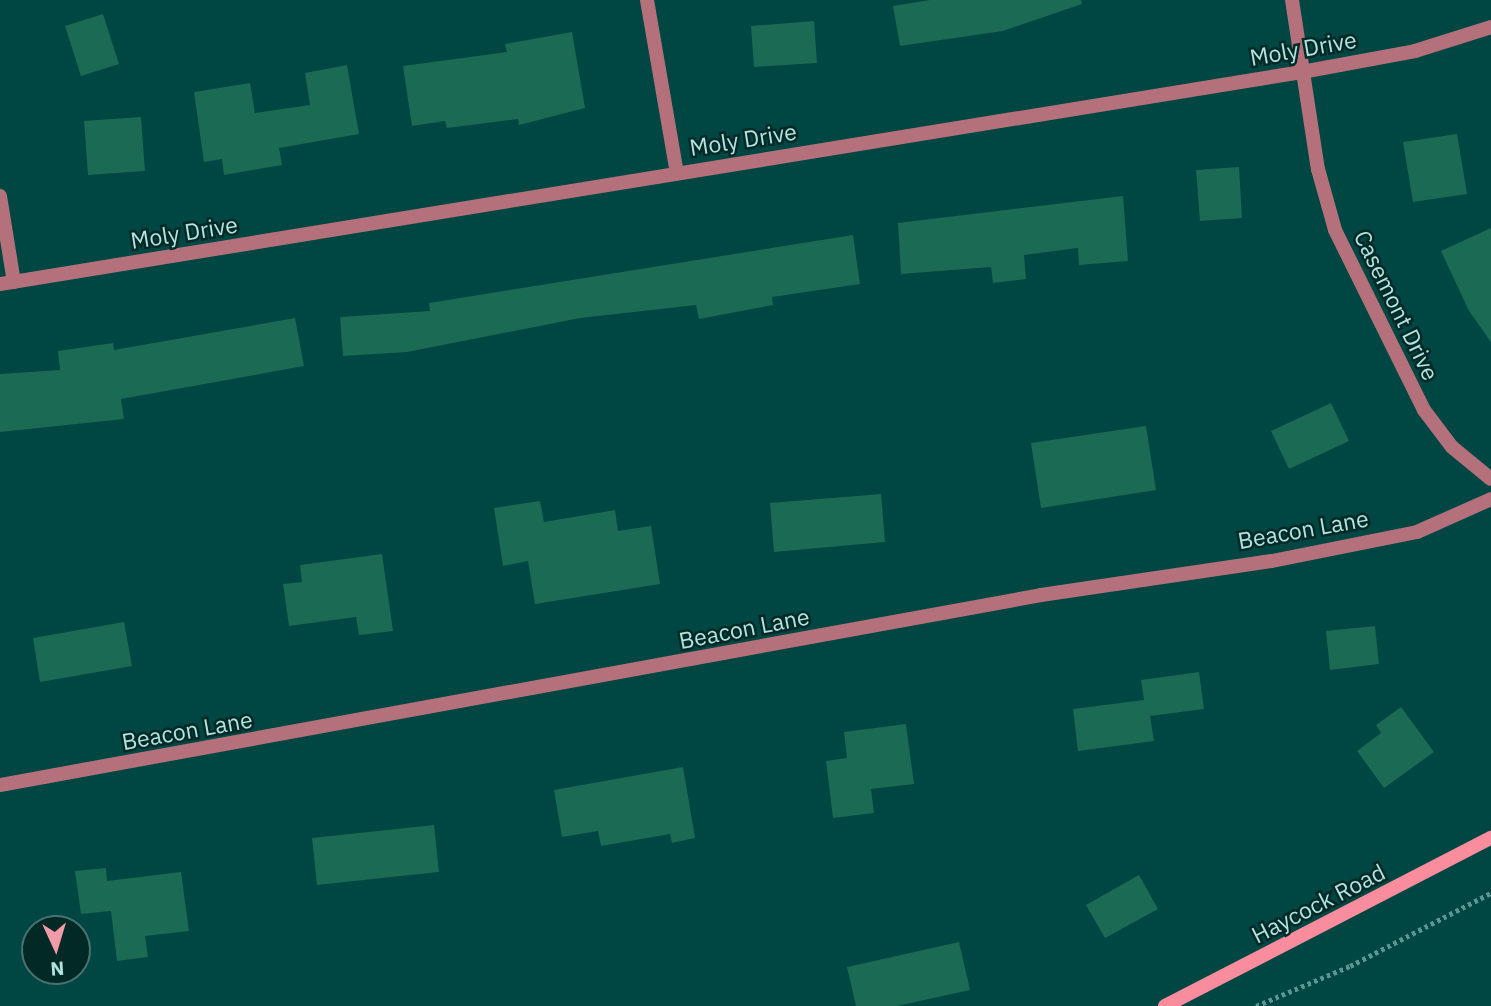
<!DOCTYPE html>
<style>
body{margin:0}
#map{position:relative;width:1491px;height:1006px;overflow:hidden;background:#004643;font-family:"IBM Plex Sans",sans-serif}
div>[style]{position:absolute}
[style*='--x']{left:calc(var(--x)*1px);top:calc(var(--y)*1px);width:calc(var(--w)*1px);rotate:calc(var(--a)*1deg)}
.building>*{inset:0;background:#1a6a54}
.path>*{height:4.5px;margin-top:-2.25px;transform-origin:0;background:repeating-linear-gradient(90deg,#5a9692 0 3.5px,transparent 0 7px)}
.minor>*{height:14px;margin:-7px;padding:0 7px;transform-origin:7px;border-radius:7px;background:#b5717b}
.secondary>*{height:14px;margin:-7px;padding:0 7px;transform-origin:7px;border-radius:7px;background:#f98d9e}
span{translate:-50% -50%;white-space:nowrap;text-align:center;line-height:1.15;-webkit-text-stroke:5px #032927;paint-order:stroke}
.street-label{font-size:23px;color:#b1e3df}
.north{position:absolute;left:21px;top:915px;width:70px;height:70px;box-sizing:border-box;background:#032927;border:2px solid #497371;border-radius:50%;rotate:176deg;font-size:19px;font-weight:700;line-height:28px;text-align:center;color:#b1e3df}
.north::after{content:'';display:block;margin:auto;width:24px;height:32px;background:#f39aa7;clip-path:polygon(50% 0,100% 100%,50% 72%,0 100%)}
</style>
<div id="map">
<div class="building">
<div style="clip-path:polygon(930px 0,1081px 0,1082px 4px,1003px 31px,900px 46px,893px 6px)"></div>
<div style="clip-path:polygon(103px 14px,119px 64px,81px 76px,65px 26px)"></div>
<div style="clip-path:polygon(814px 21px,817px 63px,754px 67px,751px 26px)"></div>
<div style="clip-path:polygon(572px 32px,585px 108px,519px 125px,518px 119px,447px 128px,445px 121px,412px 126px,403px 66px,507px 52px,505px 44px)"></div>
<div style="clip-path:polygon(347px 65px,359px 134px,279px 148px,282px 165px,224px 175px,222px 159px,204px 162px,194px 92px,250px 83px,255px 113px,310px 105px,305px 73px)"></div>
<div style="clip-path:polygon(141px 117px,145px 171px,88px 175px,84px 121px)"></div>
<div style="clip-path:polygon(1457px 134px,1467px 194px,1413px 202px,1403px 142px)"></div>
<div style="clip-path:polygon(1239px 167px,1242px 218px,1200px 221px,1196px 170px)"></div>
<div style="clip-path:polygon(1123px 196px,1128px 261px,1079px 265px,1078px 248px,1024px 255px,1026px 279px,993px 283px,991px 267px,901px 274px,898px 223px)"></div>
<div style="clip-path:polygon(1491px 228px,1491px 342px,1469px 311px,1441px 251px)"></div>
<div style="clip-path:polygon(853px 235px,860px 284px,772px 297px,773px 305px,699px 319px,696px 305px,580px 318px,407px 352px,343px 356px,340px 317px,430px 311px,429px 303px)"></div>
<div style="clip-path:polygon(295px 318px,304px 366px,121px 399px,124px 419px,0 432px,0 374px,60px 370px,58px 351px,113px 343px,114px 350px)"></div>
<div style="clip-path:polygon(1331px 403px,1349px 441px,1289px 469px,1271px 431px)"></div>
<div style="clip-path:polygon(1146px 426px,1156px 490px,1041px 508px,1031px 443px)"></div>
<div style="clip-path:polygon(881px 494px,885px 542px,774px 552px,770px 503px)"></div>
<div style="clip-path:polygon(540px 501px,544px 522px,615px 510px,618px 531px,651px 526px,660px 584px,535px 604px,528px 561px,503px 566px,494px 508px)"></div>
<div style="clip-path:polygon(382px 554px,393px 631px,359px 635px,356px 617px,289px 626px,283px 584px,302px 582px,300px 565px)"></div>
<div style="clip-path:polygon(124px 622px,132px 666px,40px 682px,33px 638px)"></div>
<div style="clip-path:polygon(1375px 626px,1379px 664px,1330px 670px,1326px 631px)"></div>
<div style="clip-path:polygon(1199px 672px,1204px 709px,1150px 716px,1154px 741px,1078px 751px,1073px 709px,1144px 700px,1141px 680px)"></div>
<div style="clip-path:polygon(1401px 707px,1434px 752px,1384px 788px,1357px 751px,1381px 733px,1376px 725px)"></div>
<div style="clip-path:polygon(906px 724px,914px 784px,871px 789px,874px 813px,833px 818px,826px 761px,847px 758px,844px 732px)"></div>
<div style="clip-path:polygon(683px 767px,695px 838px,672px 843px,670px 834px,601px 846px,598px 831px,562px 837px,554px 790px)"></div>
<div style="clip-path:polygon(434px 825px,439px 872px,317px 885px,312px 838px)"></div>
<div style="clip-path:polygon(106px 868px,107px 881px,181px 872px,189px 931px,145px 936px,148px 957px,117px 961px,111px 911px,81px 914px,75px 871px)"></div>
<div style="clip-path:polygon(1139px 875px,1158px 909px,1105px 938px,1086px 905px)"></div>
<div style="clip-path:polygon(959px 942px,970px 990px,897px 1006px,856px 1006px,847px 967px)"></div>
</div>
<div class="path">
<div style="--x:1256;--y:1006;--w:102;--a:-23.1"></div>
<div style="--x:1350;--y:966;--w:159;--a:-27.4"></div>
</div>
<div class="minor">
<div style="--x:647;--y:0;--w:176;--a:80.2"></div>
<div style="--x:1292;--y:0;--w:171;--a:81.3"></div>
<div style="--x:1318;--y:169;--w:63;--a:74.4"></div>
<div style="--x:1335;--y:230;--w:201;--a:63.7"></div>
<div style="--x:1424;--y:410;--w:46;--a:52.9"></div>
<div style="--x:1452;--y:447;--w:50;--a:39.4"></div>
<div style="--x:0;--y:196;--w:87;--a:80.8"></div>
<div style="--x:0;--y:284;--w:1319;--a:-9.25"></div>
<div style="--x:1302;--y:72;--w:115;--a:-10.5"></div>
<div style="--x:1415;--y:51;--w:80;--a:-17.5"></div>
<div style="--x:0;--y:785;--w:1058;--a:-10.34"></div>
<div style="--x:1041;--y:595;--w:233;--a:-8.4"></div>
<div style="--x:1272;--y:561;--w:148;--a:-11.3"></div>
<div style="--x:1417;--y:532;--w:81;--a:-24"></div>
</div>
<div class="secondary">
<div style="--x:1165;--y:1006;--w:367;--a:-27.3"></div>
</div>
<div class="street-label">
<span style="left:1303px;top:48px;rotate:-10deg">Moly Drive</span>
<span style="left:743px;top:139px;rotate:-9deg">Moly Drive</span>
<span style="left:184px;top:232px;rotate:-9deg">Moly Drive</span>
<span style="left:1397px;top:305px;rotate:64deg">Casemont Drive</span>
<span style="left:1303px;top:529px;rotate:-10deg">Beacon Lane</span>
<span style="left:744px;top:628px;rotate:-11deg">Beacon Lane</span>
<span style="left:187px;top:730px;rotate:-10deg">Beacon Lane</span>
<span style="left:1318px;top:903px;rotate:-27deg">Haycock Road</span>
</div>
<div class="north">N</div>
</div>
